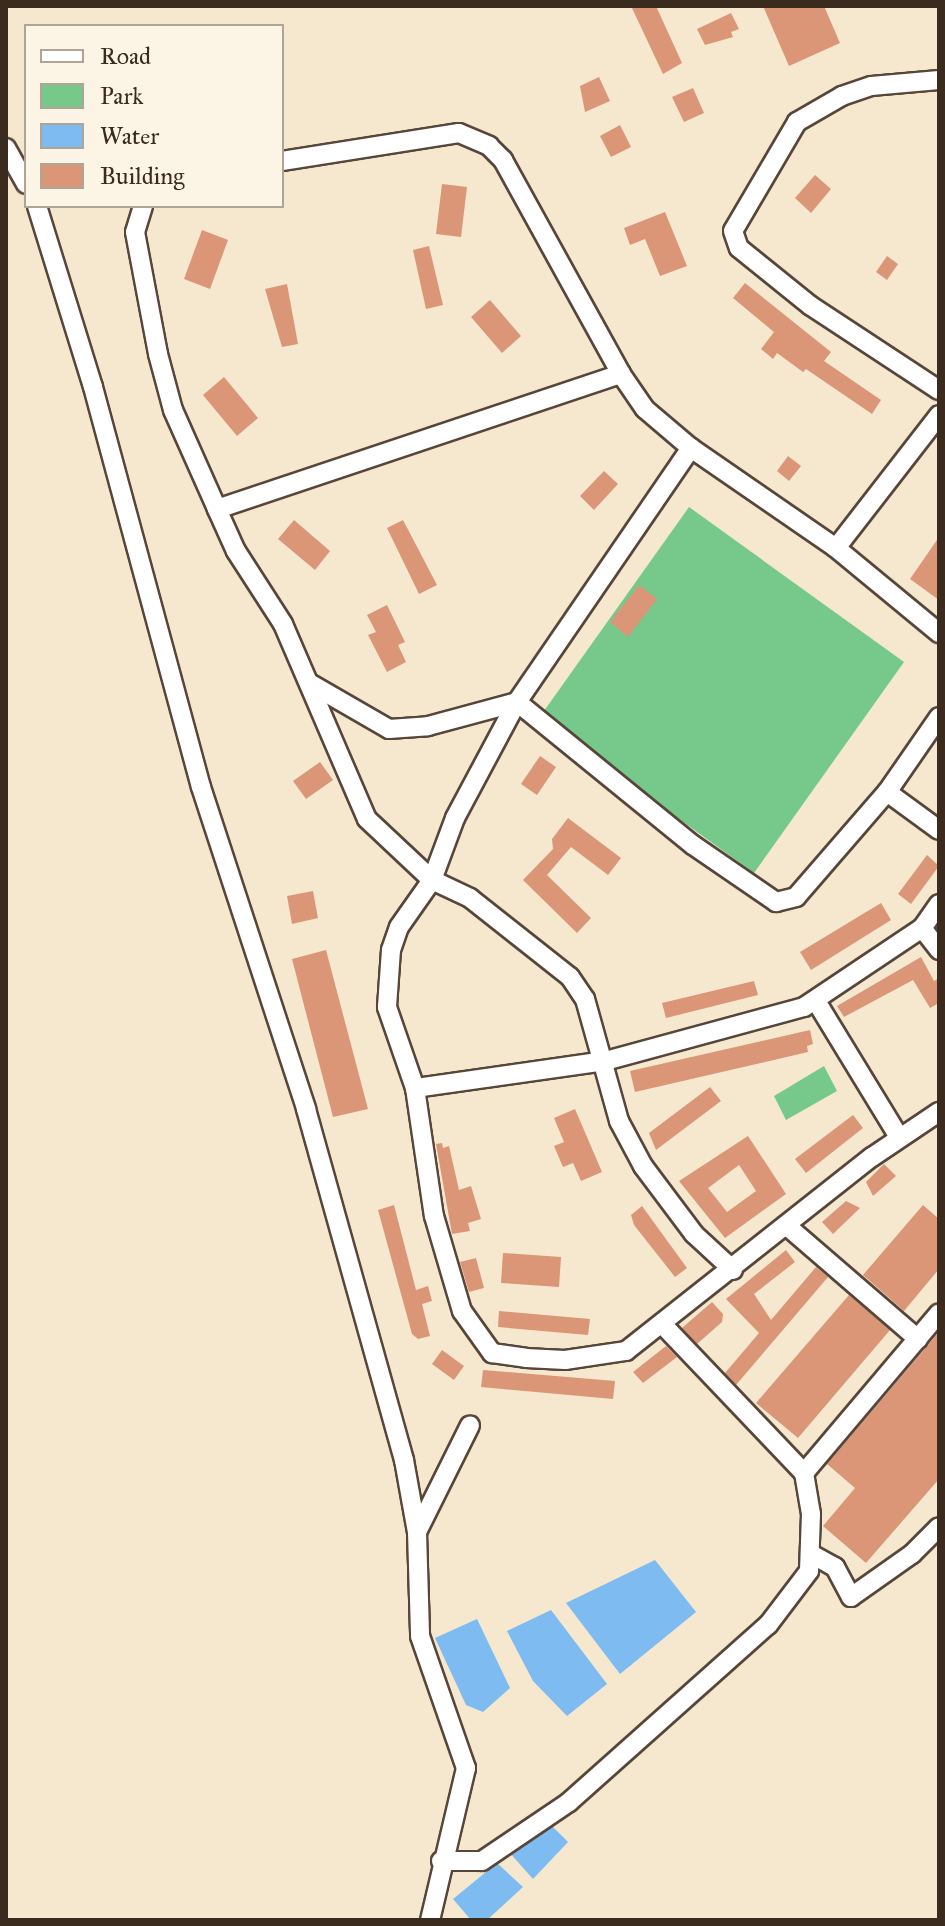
<!DOCTYPE html>
<style>
body{margin:0}
#map{position:relative;width:945px;height:1926px;overflow:hidden;background:#f5e8cf;font-family:"IM FELL Great Primer",serif}
div>[style]{position:absolute}
[style*='--x']{left:calc(var(--x)*1px);top:calc(var(--y)*1px);width:calc(var(--w)*1px);rotate:calc(var(--a)*1deg)}
.green>*{inset:0;background:#76c98b}
.water>*{inset:0;background:#7dbbf0}
.building>*{inset:0;background:#db9677}
.roads{filter:drop-shadow(2px 0 #574639) drop-shadow(-2px 0 #574639) drop-shadow(0 2px #574639) drop-shadow(0 -2px #574639)}
.street>*{height:18px;margin:-9px;padding:0 9px;transform-origin:9px;border-radius:9px;background:#fff}
span{translate:-50% -50%;white-space:nowrap;text-align:center;line-height:1.15;-webkit-text-stroke:8px #fcf5e5;paint-order:stroke}
.frame{position:absolute;inset:0;border:8px solid #3b2a1e;pointer-events:none}
.legend{position:absolute;left:24px;top:24px;width:260px;height:184px;box-sizing:border-box;background:#fcf5e5;border:2px solid #afa495;margin:0;padding:10px 14px;list-style:none;font-size:24px;color:#3b2a1e}
.legend li{display:flex;align-items:center;gap:16px;height:40px}
.legend b{width:40px;border:2px solid #afa495}
</style>
<div id="map">
<div class="green">
<div style="clip-path:polygon(689px 507px,904px 662px,754px 873px,539px 718px)"></div>
<div style="clip-path:polygon(824px 1066px,837px 1091px,786px 1120px,774px 1096px)"></div>
</div>
<div class="water">
<div style="clip-path:polygon(655px 1560px,696px 1612px,620px 1674px,566px 1603px)"></div>
<div style="clip-path:polygon(551px 1610px,607px 1684px,567px 1716px,533px 1681px,507px 1631px)"></div>
<div style="clip-path:polygon(477px 1619px,510px 1688px,483px 1712px,466px 1705px,435px 1638px)"></div>
<div style="clip-path:polygon(547px 1821px,568px 1842px,533px 1879px,509px 1852px)"></div>
<div style="clip-path:polygon(497px 1863px,523px 1887px,487px 1920px,471px 1920px,453px 1899px)"></div>
</div>
<div class="building">
<div style="clip-path:polygon(631px 6px,656px 6px,682px 63px,663px 74px)"></div>
<div style="clip-path:polygon(763px 6px,824px 6px,840px 43px,789px 66px)"></div>
<div style="clip-path:polygon(731px 13px,739px 29px,731px 32px,733px 37px,705px 45px,697px 29px)"></div>
<div style="clip-path:polygon(599px 77px,610px 101px,585px 112px,580px 86px)"></div>
<div style="clip-path:polygon(693px 88px,704px 113px,684px 122px,672px 97px)"></div>
<div style="clip-path:polygon(620px 125px,631px 147px,611px 157px,600px 136px)"></div>
<div style="clip-path:polygon(815px 175px,831px 189px,811px 213px,795px 198px)"></div>
<div style="clip-path:polygon(442px 184px,467px 187px,461px 237px,436px 234px)"></div>
<div style="clip-path:polygon(665px 212px,687px 266px,660px 276px,645px 239px,630px 245px,624px 228px)"></div>
<div style="clip-path:polygon(202px 230px,228px 240px,210px 289px,184px 279px)"></div>
<div style="clip-path:polygon(429px 246px,443px 305px,426px 309px,413px 250px)"></div>
<div style="clip-path:polygon(887px 256px,898px 264px,887px 280px,876px 272px)"></div>
<div style="clip-path:polygon(745px 283px,831px 352px,824px 361px,881px 400px,872px 414px,806px 369px,803px 372px,777px 353px,773px 359px,761px 349px,774px 332px,733px 298px)"></div>
<div style="clip-path:polygon(287px 284px,298px 344px,282px 347px,265px 289px)"></div>
<div style="clip-path:polygon(490px 300px,521px 336px,502px 353px,471px 317px)"></div>
<div style="clip-path:polygon(224px 377px,258px 418px,237px 436px,203px 395px)"></div>
<div style="clip-path:polygon(788px 456px,801px 466px,789px 481px,777px 471px)"></div>
<div style="clip-path:polygon(604px 471px,618px 484px,594px 510px,580px 496px)"></div>
<div style="clip-path:polygon(294px 520px,330px 551px,315px 570px,278px 539px)"></div>
<div style="clip-path:polygon(403px 520px,437px 585px,419px 594px,387px 528px)"></div>
<div style="clip-path:polygon(939px 537px,939px 600px,910px 579px)"></div>
<div style="clip-path:polygon(639px 585px,657px 599px,628px 637px,610px 622px)"></div>
<div style="clip-path:polygon(387px 605px,405px 642px,398px 645px,406px 662px,387px 672px,368px 635px,376px 632px,367px 615px)"></div>
<div style="clip-path:polygon(540px 756px,556px 767px,537px 795px,521px 784px)"></div>
<div style="clip-path:polygon(320px 762px,333px 780px,306px 799px,293px 781px)"></div>
<div style="clip-path:polygon(568px 818px,621px 858px,608px 875px,571px 847px,547px 875px,591px 918px,577px 933px,523px 880px,553px 849px,552px 839px)"></div>
<div style="clip-path:polygon(927px 855px,939px 866px,911px 904px,898px 894px)"></div>
<div style="clip-path:polygon(313px 891px,318px 918px,292px 924px,287px 896px)"></div>
<div style="clip-path:polygon(881px 903px,891px 920px,811px 970px,800px 952px)"></div>
<div style="clip-path:polygon(326px 950px,368px 1109px,333px 1117px,292px 959px)"></div>
<div style="clip-path:polygon(921px 957px,934px 981px,939px 978px,939px 1003px,930px 1008px,913px 980px,844px 1017px,837px 1006px)"></div>
<div style="clip-path:polygon(754px 981px,758px 995px,666px 1018px,662px 1003px)"></div>
<div style="clip-path:polygon(810px 1030px,813px 1044px,807px 1046px,808px 1052px,635px 1092px,630px 1071px)"></div>
<div style="clip-path:polygon(710px 1087px,721px 1101px,656px 1150px,649px 1133px)"></div>
<div style="clip-path:polygon(575px 1109px,602px 1172px,581px 1181px,573px 1163px,563px 1167px,554px 1146px,564px 1142px,554px 1118px)"></div>
<div style="clip-path:polygon(853px 1115px,863px 1128px,806px 1173px,795px 1159px)"></div>
<div style="clip-path:polygon(evenodd,748px 1136px,786px 1194px,725px 1238px,679px 1181px,748px 1136px,739px 1165px,756px 1191px,727px 1212px,708px 1188px,739px 1165px)"></div>
<div style="clip-path:polygon(442px 1143px,443px 1148px,449px 1146px,459px 1190px,471px 1186px,481px 1219px,468px 1223px,470px 1231px,452px 1234px,436px 1144px)"></div>
<div style="clip-path:polygon(884px 1164px,896px 1176px,873px 1196px,866px 1182px)"></div>
<div style="clip-path:polygon(846px 1201px,860px 1208px,833px 1234px,822px 1222px)"></div>
<div style="clip-path:polygon(394px 1205px,416px 1290px,428px 1286px,432px 1301px,422px 1304px,430px 1336px,418px 1339px,412px 1334px,378px 1210px)"></div>
<div style="clip-path:polygon(923px 1205px,939px 1219px,939px 1269px,904px 1311px,863px 1275px)"></div>
<div style="clip-path:polygon(642px 1206px,687px 1268px,675px 1277px,634px 1225px,631px 1215px)"></div>
<div style="clip-path:polygon(786px 1250px,795px 1262px,754px 1294px,771px 1320px,816px 1267px,828px 1277px,736px 1385px,725px 1373px,759px 1333px,726px 1299px)"></div>
<div style="clip-path:polygon(503px 1253px,561px 1257px,559px 1287px,501px 1283px)"></div>
<div style="clip-path:polygon(476px 1258px,484px 1288px,469px 1292px,460px 1262px)"></div>
<div style="clip-path:polygon(849px 1295px,890px 1330px,798px 1438px,756px 1403px)"></div>
<div style="clip-path:polygon(712px 1302px,723px 1314px,722px 1322px,697px 1344px,682px 1328px)"></div>
<div style="clip-path:polygon(499px 1311px,590px 1319px,588px 1335px,498px 1327px)"></div>
<div style="clip-path:polygon(939px 1332px,939px 1479px,866px 1563px,823px 1526px,855px 1488px,827px 1464px)"></div>
<div style="clip-path:polygon(666px 1346px,677px 1357px,643px 1383px,633px 1372px)"></div>
<div style="clip-path:polygon(442px 1350px,464px 1366px,454px 1380px,432px 1364px)"></div>
<div style="clip-path:polygon(483px 1370px,615px 1381px,613px 1399px,481px 1387px)"></div>
</div>
<div class="roads">
<div class="street">
<div style="--x:939;--y:80;--w:68;--a:175"></div>
<div style="--x:871;--y:86;--w:31;--a:161"></div>
<div style="--x:842;--y:96;--w:52;--a:150"></div>
<div style="--x:797;--y:122;--w:126;--a:120.4"></div>
<div style="--x:733;--y:231;--w:18;--a:71"></div>
<div style="--x:739;--y:248;--w:92;--a:38.9"></div>
<div style="--x:811;--y:306;--w:153;--a:33.3"></div>
<div style="--x:6;--y:148;--w:41;--a:60.9"></div>
<div style="--x:282;--y:161;--w:179;--a:-9"></div>
<div style="--x:459;--y:133;--w:33;--a:23"></div>
<div style="--x:489;--y:146;--w:20;--a:45"></div>
<div style="--x:503;--y:160;--w:244;--a:61.1"></div>
<div style="--x:621;--y:374;--w:42;--a:55.6"></div>
<div style="--x:645;--y:409;--w:60;--a:40.3"></div>
<div style="--x:691;--y:448;--w:176;--a:34.6"></div>
<div style="--x:836;--y:548;--w:168;--a:-52.2"></div>
<div style="--x:37;--y:206;--w:189;--a:72.8"></div>
<div style="--x:93;--y:387;--w:414;--a:74.9"></div>
<div style="--x:201;--y:787;--w:339;--a:71.9"></div>
<div style="--x:306;--y:1109;--w:364;--a:74.4"></div>
<div style="--x:404;--y:1460;--w:73;--a:79.8"></div>
<div style="--x:417;--y:1532;--w:104;--a:88.3"></div>
<div style="--x:420;--y:1636;--w:140;--a:70.8"></div>
<div style="--x:466;--y:1768;--w:156;--a:103.3"></div>
<div style="--x:143;--y:206;--w:27;--a:107"></div>
<div style="--x:135;--y:232;--w:124;--a:79.3"></div>
<div style="--x:158;--y:354;--w:58;--a:75"></div>
<div style="--x:173;--y:410;--w:108;--a:66"></div>
<div style="--x:217;--y:509;--w:426;--a:-18.5"></div>
<div style="--x:217;--y:509;--w:46;--a:65.7"></div>
<div style="--x:236;--y:551;--w:87;--a:57.2"></div>
<div style="--x:283;--y:624;--w:212;--a:66.7"></div>
<div style="--x:367;--y:819;--w:89;--a:43.2"></div>
<div style="--x:432;--y:880;--w:42;--a:25.3"></div>
<div style="--x:470;--y:898;--w:127;--a:38.3"></div>
<div style="--x:570;--y:977;--w:27;--a:56"></div>
<div style="--x:585;--y:999;--w:127;--a:74.4"></div>
<div style="--x:619;--y:1121;--w:51;--a:61.9"></div>
<div style="--x:643;--y:1166;--w:85;--a:53.1"></div>
<div style="--x:694;--y:1234;--w:53;--a:42.7"></div>
<div style="--x:836;--y:548;--w:134;--a:39.5"></div>
<div style="--x:311;--y:684;--w:90;--a:30"></div>
<div style="--x:389;--y:729;--w:39;--a:-4"></div>
<div style="--x:428;--y:726;--w:92;--a:-15.1"></div>
<div style="--x:517;--y:702;--w:308;--a:-55.6"></div>
<div style="--x:939;--y:717;--w:91;--a:124.7"></div>
<div style="--x:887;--y:792;--w:64;--a:36.2"></div>
<div style="--x:939;--y:904;--w:29;--a:125"></div>
<div style="--x:922;--y:928;--w:142;--a:146.2"></div>
<div style="--x:804;--y:1007;--w:206;--a:164.8"></div>
<div style="--x:605;--y:1061;--w:192;--a:171.9"></div>
<div style="--x:415;--y:1088;--w:129;--a:81.6"></div>
<div style="--x:434;--y:1216;--w:99;--a:73.6"></div>
<div style="--x:462;--y:1311;--w:52;--a:54.5"></div>
<div style="--x:492;--y:1353;--w:34;--a:8"></div>
<div style="--x:526;--y:1358;--w:39;--a:3"></div>
<div style="--x:565;--y:1360;--w:62;--a:-8.4"></div>
<div style="--x:626;--y:1351;--w:313;--a:-38.3"></div>
<div style="--x:872;--y:1157;--w:81;--a:-33.9"></div>
<div style="--x:922;--y:928;--w:28;--a:52"></div>
<div style="--x:816;--y:1001;--w:159;--a:58.6"></div>
<div style="--x:415;--y:1088;--w:86;--a:-109.1"></div>
<div style="--x:387;--y:1007;--w:57;--a:-86"></div>
<div style="--x:391;--y:950;--w:24;--a:-71"></div>
<div style="--x:399;--y:927;--w:57;--a:-54.9"></div>
<div style="--x:432;--y:880;--w:66;--a:-69.6"></div>
<div style="--x:455;--y:818;--w:132;--a:-61.9"></div>
<div style="--x:517;--y:702;--w:227;--a:39.1"></div>
<div style="--x:693;--y:845;--w:101;--a:34.5"></div>
<div style="--x:776;--y:902;--w:21;--a:-14"></div>
<div style="--x:796;--y:897;--w:139;--a:-49.1"></div>
<div style="--x:787;--y:1226;--w:173;--a:40.8"></div>
<div style="--x:804;--y:1473;--w:209;--a:-49.8"></div>
<div style="--x:417;--y:1532;--w:119;--a:-63.6"></div>
<div style="--x:813;--y:1555;--w:25;--a:29"></div>
<div style="--x:835;--y:1567;--w:34;--a:62"></div>
<div style="--x:851;--y:1597;--w:75;--a:-35.2"></div>
<div style="--x:912;--y:1554;--w:38;--a:-45"></div>
<div style="--x:441;--y:1861;--w:41;--a:0"></div>
<div style="--x:482;--y:1861;--w:105;--a:-34.1"></div>
<div style="--x:569;--y:1802;--w:266;--a:-41.7"></div>
<div style="--x:768;--y:1625;--w:68;--a:-52.8"></div>
<div style="--x:809;--y:1571;--w:57;--a:-88"></div>
<div style="--x:811;--y:1514;--w:42;--a:-99.7"></div>
<div style="--x:804;--y:1473;--w:204;--a:-133.6"></div>
</div>
</div>
<div class="frame"></div>
<ul class="legend">
<li><b style="height:10px;background:#fff"></b>Road</li>
<li><b style="height:22px;background:#76c98b"></b>Park</li>
<li><b style="height:22px;background:#7dbbf0"></b>Water</li>
<li><b style="height:22px;background:#db9677"></b>Building</li>
</ul>
</div>
